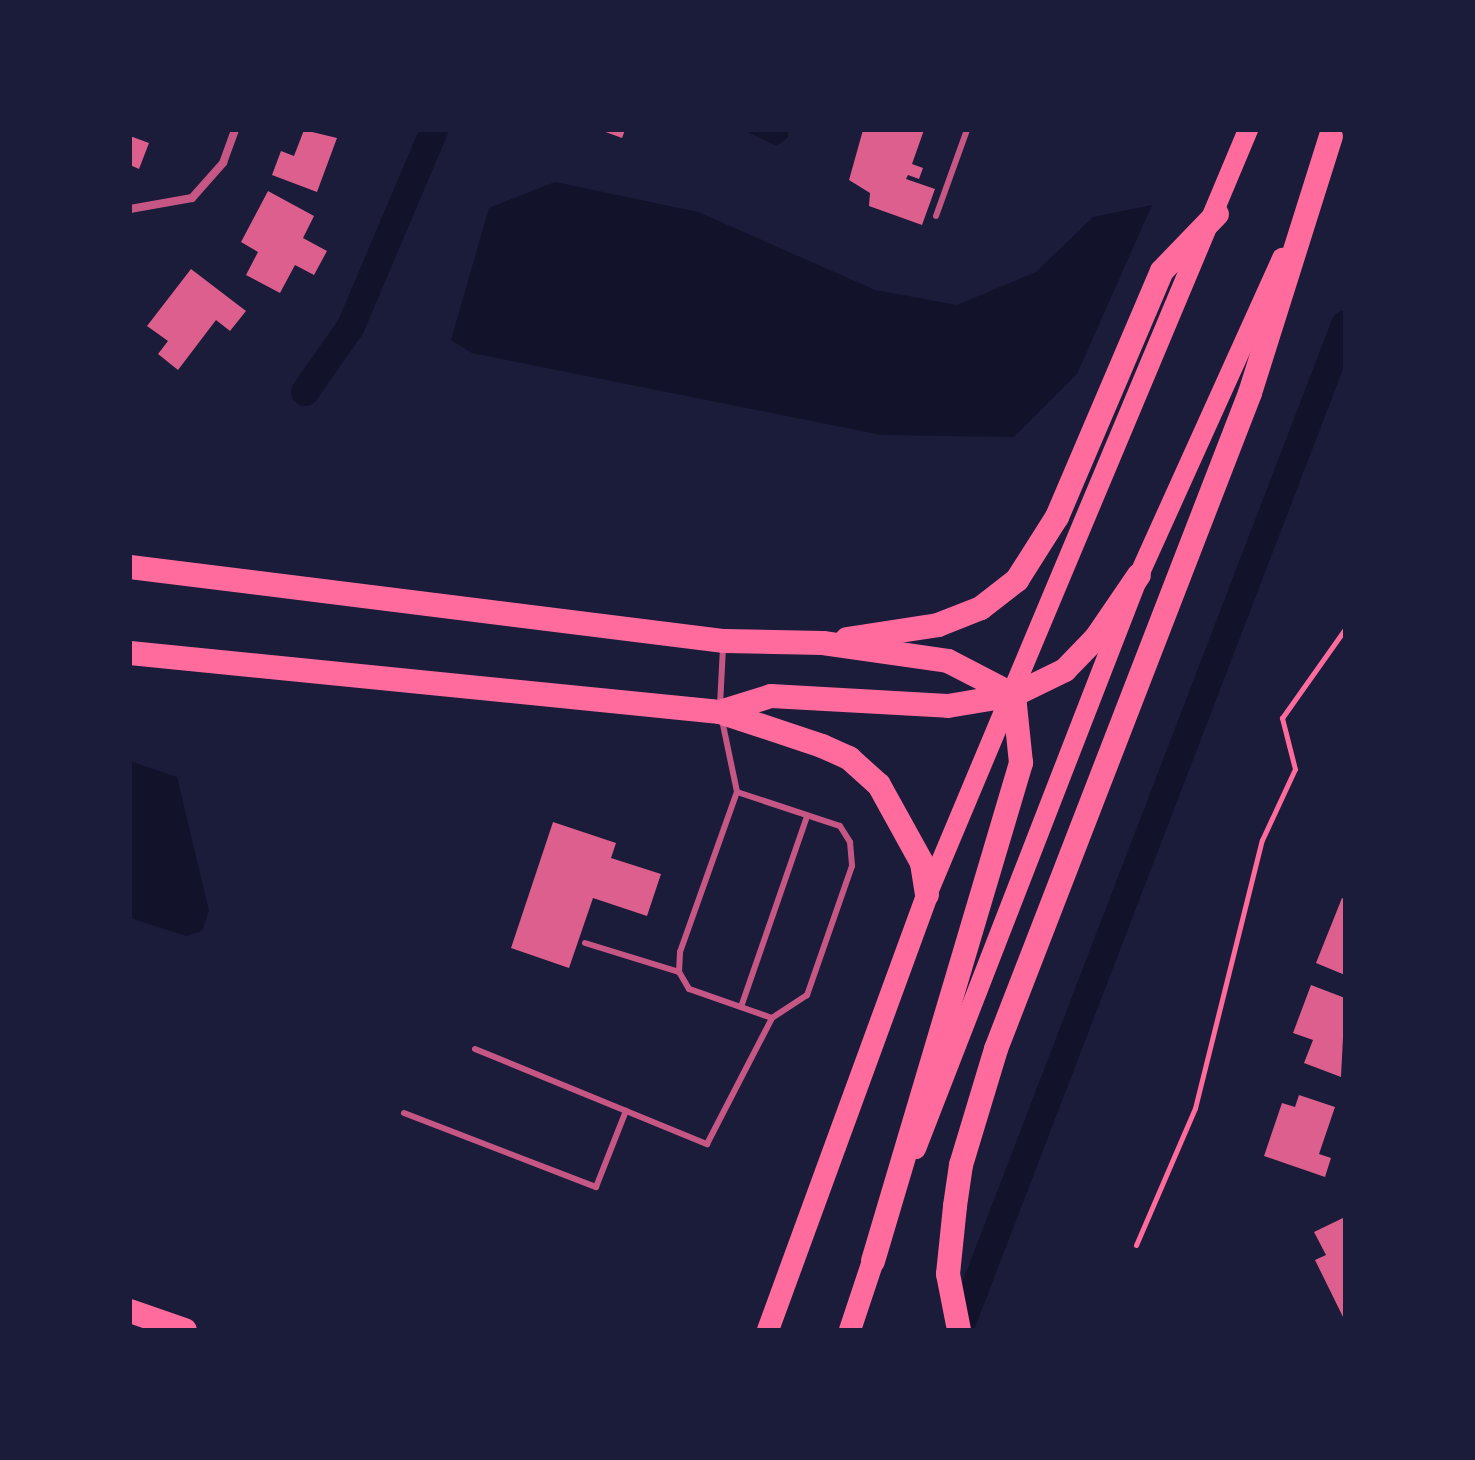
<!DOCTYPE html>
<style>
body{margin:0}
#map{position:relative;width:1475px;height:1460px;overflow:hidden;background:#1b1b3a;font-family:Manrope,sans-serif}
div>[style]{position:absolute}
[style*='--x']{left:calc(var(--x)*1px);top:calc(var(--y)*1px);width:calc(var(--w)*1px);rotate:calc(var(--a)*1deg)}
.water>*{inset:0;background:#12122b}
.canal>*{height:28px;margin:-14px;padding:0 14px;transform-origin:14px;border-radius:14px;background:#12122b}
.building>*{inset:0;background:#dd5f8e}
.path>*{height:5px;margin:-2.5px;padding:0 2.5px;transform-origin:2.5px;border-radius:2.5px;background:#ff6b9d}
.service>*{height:6px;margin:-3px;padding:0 3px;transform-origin:3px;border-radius:3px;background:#c65784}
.minor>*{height:8px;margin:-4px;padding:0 4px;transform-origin:4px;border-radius:4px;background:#c65784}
.primary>*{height:20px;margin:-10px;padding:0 10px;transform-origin:10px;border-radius:10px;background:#ff6b9d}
.trunk>*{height:22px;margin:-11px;padding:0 11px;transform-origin:11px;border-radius:11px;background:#ff6b9d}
.motorway>*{height:24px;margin:-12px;padding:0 12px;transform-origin:12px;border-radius:12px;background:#ff6b9d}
span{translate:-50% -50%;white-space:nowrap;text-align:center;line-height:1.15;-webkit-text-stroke:8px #1b1b3a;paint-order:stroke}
.frame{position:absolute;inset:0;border:132px solid #1b1b3a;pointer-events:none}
</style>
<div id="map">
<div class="water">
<div style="clip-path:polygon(743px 130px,788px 130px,788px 137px,777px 146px)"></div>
<div style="clip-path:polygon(555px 182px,698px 212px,875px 290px,957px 305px,1036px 272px,1093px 217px,1152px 205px,1077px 374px,1014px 437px,882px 435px,472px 353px,451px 340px,489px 208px)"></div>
<div style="clip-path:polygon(130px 761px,177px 777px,209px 911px,202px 931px,186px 936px,130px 918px)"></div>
</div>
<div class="canal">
<div style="--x:305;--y:392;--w:80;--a:-55.1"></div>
<div style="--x:351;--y:326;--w:213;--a:-67"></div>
<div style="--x:959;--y:1330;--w:1077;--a:-68.99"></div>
</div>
<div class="building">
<div style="clip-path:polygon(304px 130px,337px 138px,317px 192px,272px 175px,281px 151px,294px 156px)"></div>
<div style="clip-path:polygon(600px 130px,625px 130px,622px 138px)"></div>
<div style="clip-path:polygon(863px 130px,924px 130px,912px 164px,923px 168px,919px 179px,908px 175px,906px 179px,935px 189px,922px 225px,869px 206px,870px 193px,849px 180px)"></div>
<div style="clip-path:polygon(130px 136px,149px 143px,139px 169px,130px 165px)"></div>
<div style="clip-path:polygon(268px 191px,314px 216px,303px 238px,327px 251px,314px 275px,295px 265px,280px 293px,246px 275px,258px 252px,241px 242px)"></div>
<div style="clip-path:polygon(191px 269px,246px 311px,230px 331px,216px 320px,178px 370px,158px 354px,168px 341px,147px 326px)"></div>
<div style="clip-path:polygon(553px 822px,616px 843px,611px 858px,661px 874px,647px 916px,593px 898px,569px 968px,511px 948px)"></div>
<div style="clip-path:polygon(1342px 898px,1345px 899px,1345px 975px,1316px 963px)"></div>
<div style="clip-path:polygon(1311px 985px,1345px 998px,1341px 1077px,1304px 1063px,1313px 1040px,1293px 1033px)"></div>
<div style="clip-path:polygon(1299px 1095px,1335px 1107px,1319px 1154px,1331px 1158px,1325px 1177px,1264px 1156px,1282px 1103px,1295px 1107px)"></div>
<div style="clip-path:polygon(1345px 1217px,1345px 1321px,1315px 1260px,1326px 1255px,1314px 1232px)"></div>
</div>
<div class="path">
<div style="--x:1136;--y:1245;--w:149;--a:-66.7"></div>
<div style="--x:1195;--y:1108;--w:276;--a:-76"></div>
<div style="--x:1262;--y:840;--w:78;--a:-65.1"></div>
<div style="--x:1295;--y:769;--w:53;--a:-104.3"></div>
<div style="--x:1282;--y:718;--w:109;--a:-54.7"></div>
</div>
<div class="service">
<div style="--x:936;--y:216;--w:91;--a:-70.2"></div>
<div style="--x:720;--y:705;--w:57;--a:-87"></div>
<div style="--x:722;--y:720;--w:74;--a:78.2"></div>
<div style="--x:737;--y:792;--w:108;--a:18.3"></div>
<div style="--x:840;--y:826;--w:19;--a:58"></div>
<div style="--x:850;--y:842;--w:24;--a:85"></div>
<div style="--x:852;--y:866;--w:137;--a:109.2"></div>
<div style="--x:807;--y:995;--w:42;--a:146.7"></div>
<div style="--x:772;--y:1018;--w:88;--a:-160.7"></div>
<div style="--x:689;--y:989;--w:20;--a:-120"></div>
<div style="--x:679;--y:972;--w:20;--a:-87"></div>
<div style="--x:680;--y:952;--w:170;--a:-70.4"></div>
<div style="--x:585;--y:943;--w:98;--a:17.1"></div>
<div style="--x:741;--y:1007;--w:202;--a:-70.9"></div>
<div style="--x:475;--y:1049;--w:251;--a:22.3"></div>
<div style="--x:707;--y:1144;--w:142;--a:-62.7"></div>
<div style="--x:404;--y:1113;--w:206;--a:21.1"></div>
<div style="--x:596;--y:1187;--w:82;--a:-68.5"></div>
</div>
<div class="minor">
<div style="--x:130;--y:209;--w:63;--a:-10.1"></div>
<div style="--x:192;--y:198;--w:47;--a:-48.5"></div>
<div style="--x:223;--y:163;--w:35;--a:-70"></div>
</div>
<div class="primary">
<div style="--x:927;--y:895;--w:830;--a:-67.24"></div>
<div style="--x:916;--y:1149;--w:616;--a:-68.77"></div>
<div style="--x:1139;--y:575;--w:348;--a:-65.7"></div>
</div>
<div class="trunk">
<div style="--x:768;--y:1330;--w:463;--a:-69.9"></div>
<div style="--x:850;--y:1330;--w:73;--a:-71.6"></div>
</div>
<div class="motorway">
<div style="--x:130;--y:567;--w:599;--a:7.1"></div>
<div style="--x:724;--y:641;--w:99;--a:1.2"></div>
<div style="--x:823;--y:643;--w:126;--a:8.2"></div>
<div style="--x:948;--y:661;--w:74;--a:27.3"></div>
<div style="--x:847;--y:639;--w:92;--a:-8.7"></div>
<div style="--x:938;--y:625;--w:46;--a:-21.6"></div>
<div style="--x:981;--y:608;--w:46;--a:-37.9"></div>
<div style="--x:1017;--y:580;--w:75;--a:-57.6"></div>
<div style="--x:1057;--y:517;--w:267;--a:-66.9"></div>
<div style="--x:1162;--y:271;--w:79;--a:-46"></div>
<div style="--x:130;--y:653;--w:593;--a:5.71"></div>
<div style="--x:720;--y:712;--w:108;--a:18.4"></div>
<div style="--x:822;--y:746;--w:30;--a:24"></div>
<div style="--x:849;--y:758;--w:40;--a:42"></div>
<div style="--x:879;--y:785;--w:89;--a:61.1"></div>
<div style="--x:922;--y:863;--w:32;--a:81"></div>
<div style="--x:720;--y:712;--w:53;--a:-17.4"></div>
<div style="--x:771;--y:696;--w:177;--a:3.2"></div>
<div style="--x:948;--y:706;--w:67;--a:-9.5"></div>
<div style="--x:1014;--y:695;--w:57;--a:-26.1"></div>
<div style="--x:1065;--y:670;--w:45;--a:-45.9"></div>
<div style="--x:1096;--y:638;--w:76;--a:-55.7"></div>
<div style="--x:873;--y:1261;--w:520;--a:-73.45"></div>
<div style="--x:1021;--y:763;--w:68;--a:-95.9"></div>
<div style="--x:130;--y:1311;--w:58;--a:19.1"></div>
<div style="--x:959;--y:1330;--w:57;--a:-101.1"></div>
<div style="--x:948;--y:1274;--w:68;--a:-84.1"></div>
<div style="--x:955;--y:1206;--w:41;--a:-81.7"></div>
<div style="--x:961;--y:1165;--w:121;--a:-73.2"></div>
<div style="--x:996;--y:1049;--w:703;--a:-68.83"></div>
<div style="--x:1250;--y:393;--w:269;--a:-72.5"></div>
</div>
<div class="frame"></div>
</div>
